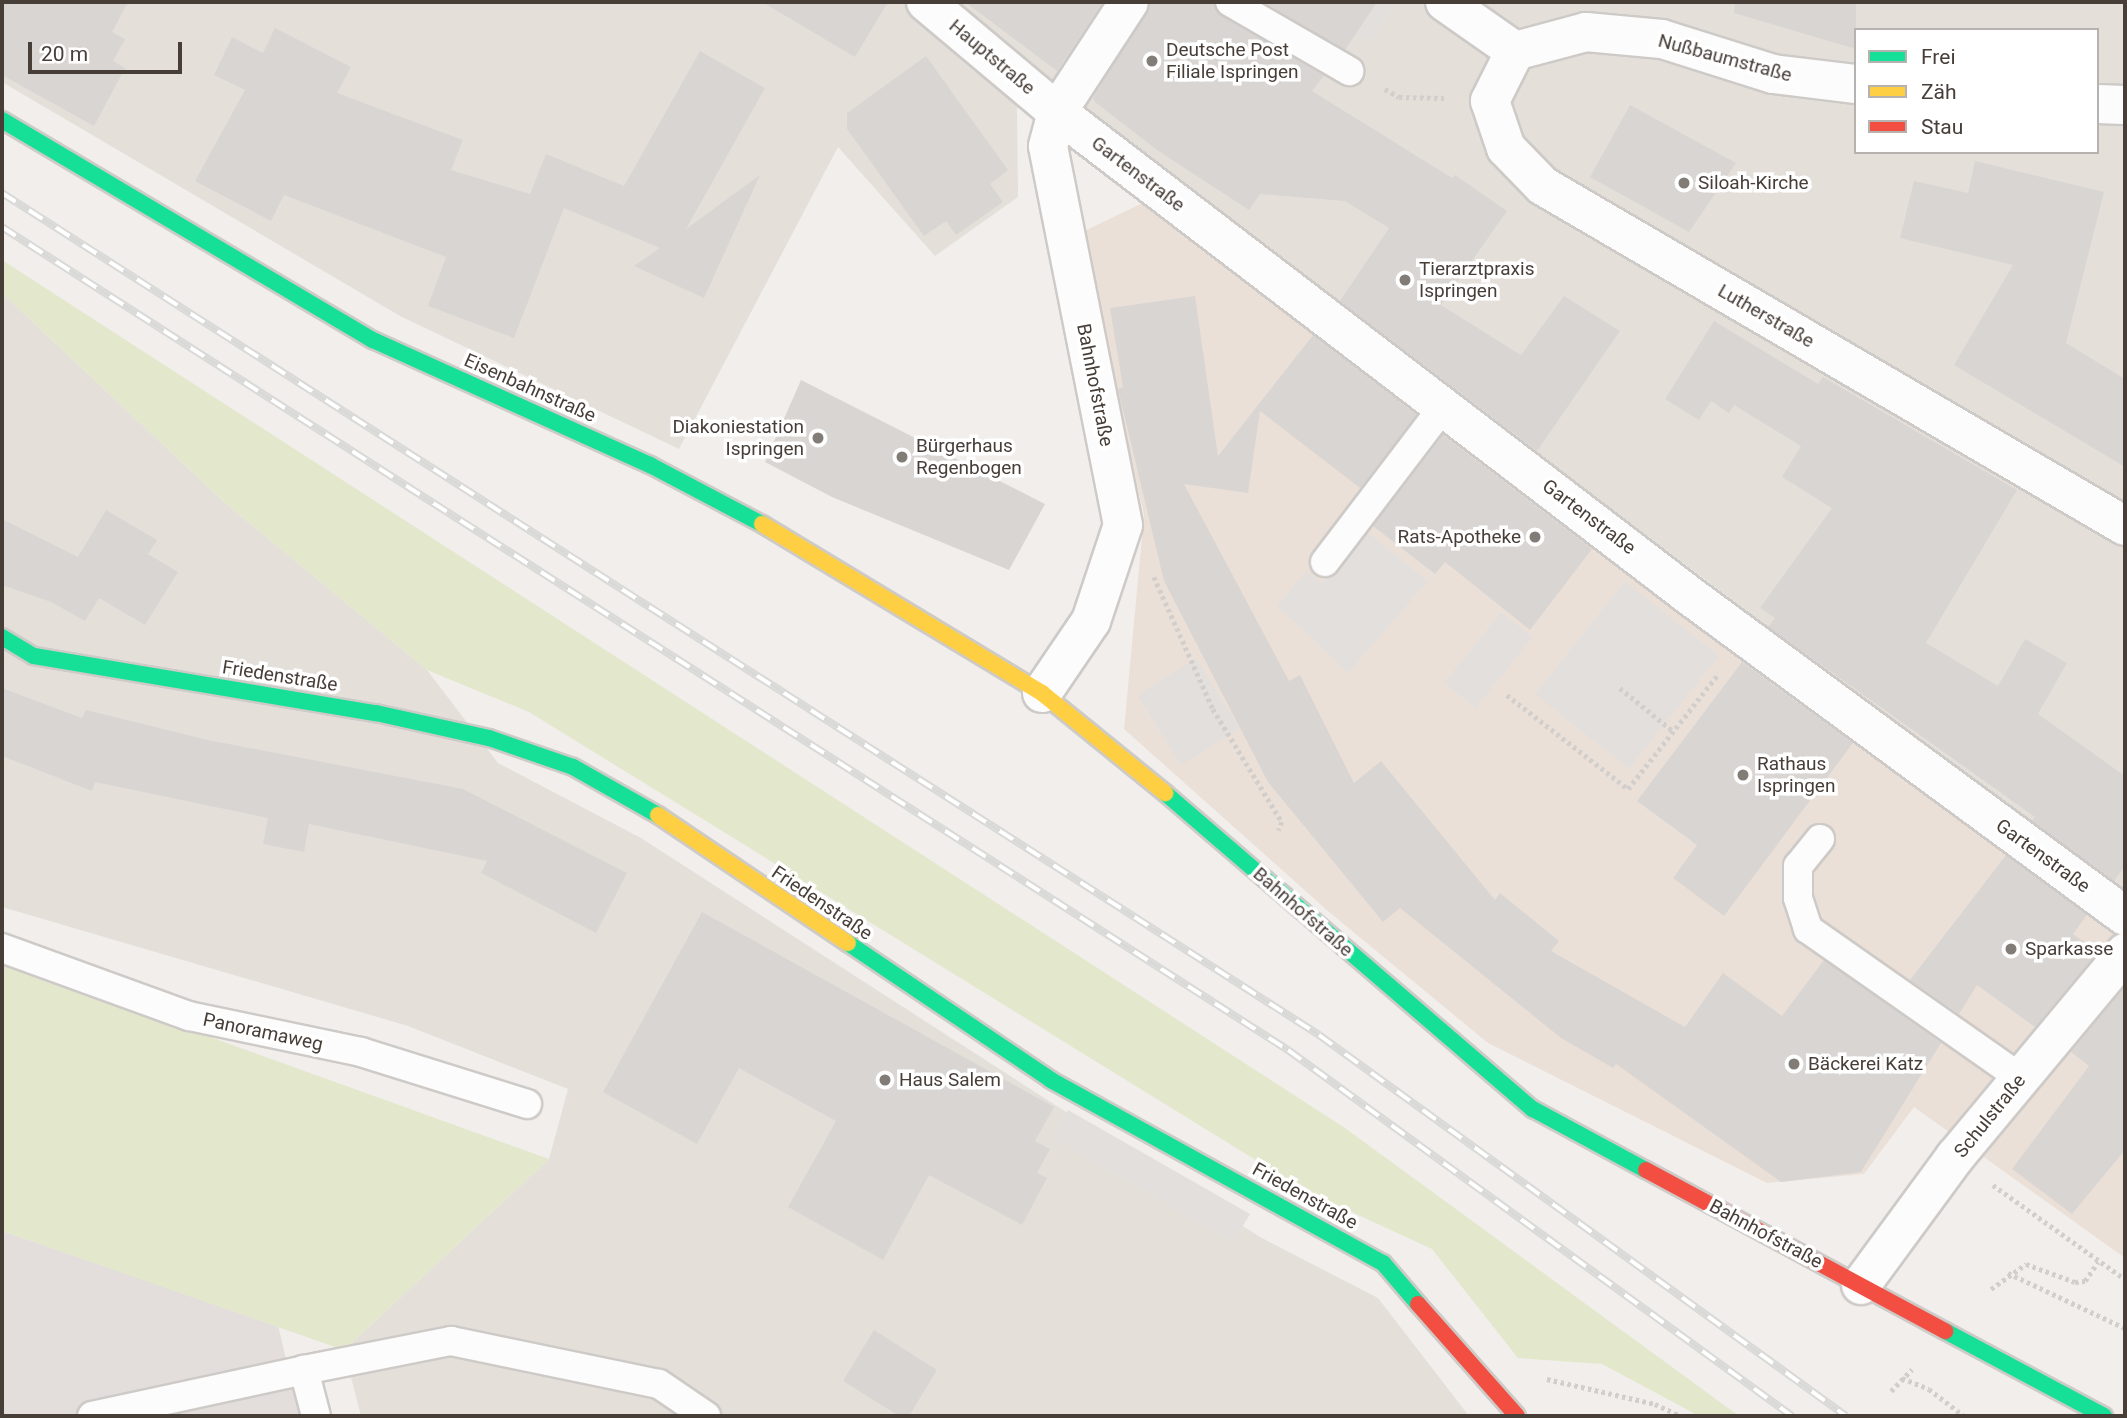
<!DOCTYPE html>
<meta charset="utf-8">
<style>
body{margin:0}
#map{position:relative;width:2127px;height:1418px;overflow:hidden;background:#f1eeeb;font-family:Roboto,sans-serif}
div>[style]{position:absolute}
[style*='--x']{left:calc(var(--x)*1px);top:calc(var(--y)*1px);width:calc(var(--w)*1px);rotate:calc(var(--a)*1deg)}
.residential>*{inset:0;background:#e5dfda}
.commercial>*{inset:0;background:#ebe0d8}
.industrial>*{inset:0;background:#e3dedb}
.green>*{inset:0;background:#e3e8cd}
.parking>*{inset:0;background:#e3dfdc}
.building>*{inset:0;background:#d9d5d2}
.path>*{height:4.5px;margin-top:-2.25px;transform-origin:0;background:repeating-linear-gradient(90deg,#d1cecb 0 3.5px,transparent 0 7px)}
.roads{filter:drop-shadow(2px 0 #cdcac7) drop-shadow(-2px 0 #cdcac7) drop-shadow(0 2px #cdcac7) drop-shadow(0 -2px #cdcac7)}
.lane>*{height:28px;margin:-14px;padding:0 14px;transform-origin:14px;border-radius:14px;background:#fdfcfc}
.street>*{height:38px;margin:-19px;padding:0 19px;transform-origin:19px;border-radius:19px;background:#fdfcfc}
.fast>*{height:16px;margin:-8px;padding:0 8px;transform-origin:8px;border-radius:8px;background:#16e098}
.slow>*{height:16px;margin:-8px;padding:0 8px;transform-origin:8px;border-radius:8px;background:#ffcf43}
.jam>*{height:16px;margin:-8px;padding:0 8px;transform-origin:8px;border-radius:8px;background:#f24e42}
.rail>*{height:8px;margin-top:-4px;transform-origin:0;background:repeating-linear-gradient(90deg,#fff 0 16px,#d9d9d8 0 32px);box-sizing:border-box;border-block:2px solid #d9d9d8}
.dots>*{width:19px;height:19px;translate:-50% -50%;box-sizing:border-box;border:4px solid #fff;border-radius:50%}
span{translate:-50% -50%;white-space:nowrap;text-align:center;line-height:1.15;-webkit-text-stroke:7px #fff;paint-order:stroke}
.poi-label{font-size:19px;color:#473e38}
.left{translate:0 -50%;text-align:left}
.right{translate:-100% -50%;text-align:right}
.street-label{font-size:19px;color:#473e38}
.frame{position:absolute;inset:0;border:4px solid #473e38;pointer-events:none}
.legend{position:absolute;left:1854px;top:28px;width:245px;height:126px;box-sizing:border-box;background:#fff;border:2px solid #b5b2af;margin:0;padding:9px 12px;list-style:none;font-size:21px;color:#473e38}
.legend li{display:flex;align-items:center;gap:14px;height:35px}
.legend b{width:35px;border:2px solid #b5b2af}
.scale{position:absolute;left:28px;top:42px;width:154px;height:32px;box-sizing:border-box;border:4px solid #473e38;border-top:0;padding-left:9px;font-size:21px;line-height:24px;white-space:nowrap;color:#473e38;-webkit-text-stroke:5px #fff;paint-order:stroke}
</style>
<div id="map">
<div class="residential">
<div style="clip-path:polygon(evenodd,2px 2px,2125px 2px,2125px 895px,1054px 90px,1017px 108px,1018px 197px,935px 256px,838px 147px,679px 449px,400px 316px,2px 82px,2px 2px,1856px 30px,2097px 30px,2097px 152px,1856px 152px,1856px 30px)"></div>
<div style="clip-path:polygon(2px 293px,224px 502px,427px 670px,498px 763px,641px 838px,1260px 1237px,1378px 1298px,1469px 1416px,361px 1416px,344px 1350px,549px 1159px,568px 1089px,408px 1026px,2px 907px)"></div>
</div>
<div class="commercial">
<div style="clip-path:polygon(1149px 200px,2125px 943px,2125px 1258px,1914px 1107px,1864px 1174px,1767px 1183px,1488px 1043px,1329px 912px,1124px 729px,1144px 515px,1080px 233px)"></div>
</div>
<div class="industrial">
<div style="clip-path:polygon(2px 1231px,278px 1325px,299px 1416px,2px 1416px)"></div>
</div>
<div class="green">
<div style="clip-path:polygon(2px 260px,1345px 1128px,1739px 1416px,1699px 1416px,1602px 1364px,1518px 1358px,1432px 1249px,1306px 1191px,529px 712px,427px 670px,224px 502px,2px 293px)"></div>
<div style="clip-path:polygon(2px 962px,549px 1159px,344px 1350px,2px 1231px)"></div>
</div>
<div class="parking">
<div style="clip-path:polygon(1302px 2px,1395px 2px,1371px 42px)"></div>
<div style="clip-path:polygon(1366px 531px,1428px 581px,1348px 673px,1277px 606px,1306px 571px,1322px 583px)"></div>
<div style="clip-path:polygon(1625px 581px,1719px 656px,1629px 769px,1535px 694px)"></div>
<div style="clip-path:polygon(1501px 612px,1533px 637px,1476px 708px,1444px 683px)"></div>
<div style="clip-path:polygon(1196px 658px,1240px 729px,1181px 765px,1137px 695px)"></div>
<div style="clip-path:polygon(1068px 1110px,1250px 1214px,1233px 1242px,1052px 1137px)"></div>
</div>
<div class="building">
<div style="clip-path:polygon(2px 2px,128px 2px,112px 32px,125px 39px,113px 61px,125px 68px,94px 126px,2px 75px)"></div>
<div style="clip-path:polygon(762px 2px,888px 2px,855px 57px)"></div>
<div style="clip-path:polygon(965px 2px,1103px 2px,1057px 71px)"></div>
<div style="clip-path:polygon(1151px 2px,1213px 2px,1222px 16px,1324px 76px,1312px 91px,1452px 178px,1455px 175px,1507px 211px,1441px 305px,1521px 355px,1564px 296px,1620px 331px,1537px 451px,1340px 301px,1389px 228px,1345px 201px,1260px 194px,1249px 210px,1157px 150px,1095px 102px,1093px 98px)"></div>
<div style="clip-path:polygon(1263px 2px,1377px 2px,1345px 50px)"></div>
<div style="clip-path:polygon(1735px 2px,1856px 2px,1856px 49px,1734px 13px)"></div>
<div style="clip-path:polygon(275px 28px,351px 67px,337px 93px,463px 140px,451px 170px,530px 194px,546px 154px,624px 186px,700px 51px,765px 88px,686px 229px,760px 175px,704px 298px,634px 266px,660px 248px,564px 208px,514px 338px,428px 306px,446px 257px,284px 195px,271px 221px,195px 181px,245px 90px,214px 75px,232px 37px,263px 53px)"></div>
<div style="clip-path:polygon(926px 56px,1008px 170px,990px 184px,1003px 202px,956px 235px,946px 221px,924px 236px,847px 129px,847px 113px)"></div>
<div style="clip-path:polygon(1630px 105px,1736px 163px,1689px 232px,1590px 177px)"></div>
<div style="clip-path:polygon(1975px 161px,2104px 192px,2066px 343px,2125px 379px,2125px 467px,1954px 365px,2013px 265px,1900px 238px,1914px 181px,1968px 193px)"></div>
<div style="clip-path:polygon(1195px 296px,1218px 456px,1313px 335px,1417px 415px,1360px 488px,1260px 411px,1248px 493px,1184px 484px,1289px 681px,1300px 675px,1354px 783px,1381px 761px,1495px 900px,1500px 893px,1559px 941px,1551px 951px,1685px 1027px,1723px 973px,1782px 1016px,1824px 960px,1941px 1043px,1861px 1172px,1781px 1182px,1616px 1064px,1613px 1068px,1561px 1038px,1400px 908px,1383px 922px,1268px 782px,1164px 581px,1118px 389px,1123px 387px,1110px 308px)"></div>
<div style="clip-path:polygon(1714px 321px,1818px 384px,1823px 377px,2017px 490px,1926px 643px,1998px 686px,2025px 639px,2067px 663px,2038px 714px,2125px 776px,2125px 866px,2114px 881px,2032px 821px,2035px 817px,1768px 627px,1775px 618px,1760px 608px,1832px 508px,1782px 477px,1801px 446px,1734px 405px,1729px 413px,1711px 401px,1699px 420px,1665px 399px)"></div>
<div style="clip-path:polygon(801px 380px,1045px 504px,1009px 570px,832px 497px,765px 462px)"></div>
<div style="clip-path:polygon(1443px 435px,1592px 549px,1530px 630px,1445px 562px,1435px 574px,1373px 526px)"></div>
<div style="clip-path:polygon(106px 510px,157px 540px,148px 554px,178px 572px,145px 625px,99px 598px,85px 621px,51px 602px,2px 585px,2px 519px,78px 557px)"></div>
<div style="clip-path:polygon(1742px 662px,1853px 743px,1724px 916px,1673px 878px,1697px 845px,1637px 801px)"></div>
<div style="clip-path:polygon(2px 688px,82px 718px,86px 710px,208px 740px,463px 789px,627px 873px,596px 933px,481px 873px,487px 861px,309px 824px,304px 852px,263px 844px,268px 818px,95px 782px,92px 791px,2px 756px)"></div>
<div style="clip-path:polygon(2006px 855px,2087px 915px,2073px 934px,2098px 952px,2035px 1027px,1977px 985px,1959px 1014px,1910px 980px)"></div>
<div style="clip-path:polygon(702px 912px,1054px 1107px,1035px 1141px,1050px 1149px,1037px 1173px,1047px 1178px,1022px 1225px,929px 1175px,883px 1260px,788px 1207px,836px 1121px,739px 1068px,697px 1144px,603px 1092px)"></div>
<div style="clip-path:polygon(2125px 987px,2125px 1150px,2072px 1214px,2012px 1169px,2089px 1066px,2071px 1052px)"></div>
<div style="clip-path:polygon(874px 1330px,937px 1370px,909px 1416px,899px 1416px,843px 1381px)"></div>
</div>
<div class="path">
<div style="--x:1385;--y:89;--w:16;--a:30"></div>
<div style="--x:1399;--y:97;--w:45;--a:1.3"></div>
<div style="--x:1154;--y:577;--w:145;--a:65.9"></div>
<div style="--x:1213;--y:709;--w:132;--a:58.6"></div>
<div style="--x:1282;--y:822;--w:9;--a:111"></div>
<div style="--x:1620;--y:688;--w:68;--a:39.1"></div>
<div style="--x:1507;--y:695;--w:153;--a:37.8"></div>
<div style="--x:1628;--y:789;--w:147;--a:-51.9"></div>
<div style="--x:1993;--y:1185;--w:162;--a:35.5"></div>
<div style="--x:2008;--y:1273;--w:129;--a:25.2"></div>
<div style="--x:1991;--y:1289;--w:43;--a:-35.5"></div>
<div style="--x:2026;--y:1264;--w:52;--a:20.2"></div>
<div style="--x:2075;--y:1282;--w:10;--a:-6"></div>
<div style="--x:2085;--y:1281;--w:23;--a:-56"></div>
<div style="--x:1902;--y:1378;--w:29;--a:22"></div>
<div style="--x:1929;--y:1389;--w:44;--a:37.6"></div>
<div style="--x:1547;--y:1379;--w:111;--a:13"></div>
<div style="--x:1655;--y:1404;--w:29;--a:25"></div>
<div style="--x:1891;--y:1391;--w:30;--a:-46"></div>
</div>
<div class="roads">
<div class="lane">
<div style="--x:1230;--y:2;--w:138;--a:30.1"></div>
<div style="--x:1325;--y:562;--w:196;--a:-52.7"></div>
<div style="--x:1820;--y:839;--w:35;--a:129"></div>
<div style="--x:1798;--y:866;--w:32;--a:90"></div>
<div style="--x:1798;--y:898;--w:33;--a:72"></div>
<div style="--x:1808;--y:929;--w:260;--a:35"></div>
<div style="--x:2;--y:948;--w:199;--a:20"></div>
<div style="--x:189;--y:1016;--w:176;--a:11.8"></div>
<div style="--x:361;--y:1052;--w:174;--a:17.4"></div>
<div style="--x:92;--y:1416;--w:217;--a:-12.2"></div>
<div style="--x:316;--y:1416;--w:48;--a:-104.6"></div>
<div style="--x:304;--y:1370;--w:150;--a:-11.2"></div>
<div style="--x:451;--y:1341;--w:212;--a:11.7"></div>
<div style="--x:659;--y:1384;--w:57;--a:34.2"></div>
</div>
<div class="street">
<div style="--x:926;--y:2;--w:171;--a:40"></div>
<div style="--x:1057;--y:112;--w:797;--a:37.4"></div>
<div style="--x:1690;--y:596;--w:540;--a:36.34"></div>
<div style="--x:1445;--y:2;--w:85;--a:35"></div>
<div style="--x:1515;--y:51;--w:73;--a:-15"></div>
<div style="--x:1586;--y:32;--w:76;--a:5.3"></div>
<div style="--x:1662;--y:39;--w:116;--a:17.5"></div>
<div style="--x:1773;--y:74;--w:84;--a:6.9"></div>
<div style="--x:1515;--y:51;--w:56;--a:116.6"></div>
<div style="--x:1490;--y:101;--w:50;--a:71.2"></div>
<div style="--x:1506;--y:148;--w:53;--a:45.8"></div>
<div style="--x:1543;--y:186;--w:674;--a:30.29"></div>
<div style="--x:2097;--y:104;--w:28;--a:2"></div>
<div style="--x:1042;--y:693;--w:87;--a:-55.8"></div>
<div style="--x:1091;--y:621;--w:101;--a:-71.6"></div>
<div style="--x:1123;--y:525;--w:386;--a:-101.2"></div>
<div style="--x:1048;--y:146;--w:35;--a:-75"></div>
<div style="--x:1057;--y:112;--w:131;--a:-56.8"></div>
<div style="--x:1861;--y:1285;--w:159;--a:-53.7"></div>
<div style="--x:1955;--y:1157;--w:266;--a:-50.2"></div>
</div>
<div class="fast">
<div style="--x:2;--y:120;--w:431;--a:30.7"></div>
<div style="--x:373;--y:340;--w:304;--a:24.3"></div>
<div style="--x:650;--y:465;--w:127;--a:27.8"></div>
<div style="--x:2;--y:637;--w:37;--a:31"></div>
<div style="--x:34;--y:656;--w:347;--a:9.5"></div>
<div style="--x:376;--y:713;--w:116;--a:12.5"></div>
<div style="--x:489;--y:738;--w:89;--a:19"></div>
<div style="--x:573;--y:767;--w:98;--a:29.5"></div>
<div style="--x:1165;--y:793;--w:485;--a:40.7"></div>
<div style="--x:1533;--y:1109;--w:128;--a:28.4"></div>
<div style="--x:848;--y:943;--w:245;--a:34"></div>
<div style="--x:1051;--y:1080;--w:379;--a:28.9"></div>
<div style="--x:1383;--y:1263;--w:54;--a:49.5"></div>
<div style="--x:1945;--y:1331;--w:180;--a:28.1"></div>
</div>
<div class="slow">
<div style="--x:762;--y:524;--w:327;--a:31.1"></div>
<div style="--x:1042;--y:693;--w:159;--a:39.1"></div>
<div style="--x:658;--y:815;--w:229;--a:34"></div>
</div>
<div class="jam">
<div style="--x:1646;--y:1170;--w:340;--a:28.3"></div>
<div style="--x:1418;--y:1304;--w:149;--a:48.5"></div>
</div>
</div>
<div class="rail">
<div style="--x:2;--y:193;--w:1563;--a:32.59"></div>
<div style="--x:1319;--y:1035;--w:650;--a:35.87"></div>
<div style="--x:2;--y:227;--w:1527;--a:32.62"></div>
<div style="--x:1288;--y:1050;--w:623;--a:35.99"></div>
</div>
<div class="dots">
<div style="left:1152px;top:61px;background:#827c77"></div>
<div style="left:1684px;top:183px;background:#827c77"></div>
<div style="left:1405px;top:280px;background:#827c77"></div>
<div style="left:818px;top:438px;background:#827c77"></div>
<div style="left:902px;top:457px;background:#827c77"></div>
<div style="left:1535px;top:537px;background:#827c77"></div>
<div style="left:1743px;top:775px;background:#827c77"></div>
<div style="left:2011px;top:949px;background:#827c77"></div>
<div style="left:1794px;top:1064px;background:#827c77"></div>
<div style="left:885px;top:1080px;background:#827c77"></div>
</div>
<div class="poi-label">
<span class="left" style="left:1166px;top:61px">Deutsche Post<br>Filiale Ispringen</span>
<span class="left" style="left:1698px;top:183px">Siloah-Kirche</span>
<span class="left" style="left:1419px;top:280px">Tierarztpraxis<br>Ispringen</span>
<span class="right" style="left:804px;top:438px">Diakoniestation<br>Ispringen</span>
<span class="left" style="left:916px;top:457px">Bürgerhaus<br>Regenbogen</span>
<span class="right" style="left:1521px;top:537px">Rats-Apotheke</span>
<span class="left" style="left:1757px;top:775px">Rathaus<br>Ispringen</span>
<span class="left" style="left:2025px;top:949px">Sparkasse</span>
<span class="left" style="left:1808px;top:1064px">Bäckerei Katz</span>
<span class="left" style="left:899px;top:1080px">Haus Salem</span>
</div>
<div class="street-label">
<span style="left:992px;top:57px;rotate:40deg">Hauptstraße</span>
<span style="left:1725px;top:58px;rotate:15deg">Nußbaumstraße</span>
<span style="left:1138px;top:174px;rotate:37deg">Gartenstraße</span>
<span style="left:1766px;top:316px;rotate:30deg">Lutherstraße</span>
<span style="left:1095px;top:385px;rotate:79deg">Bahnhofstraße</span>
<span style="left:530px;top:388px;rotate:24deg">Eisenbahnstraße</span>
<span style="left:1589px;top:517px;rotate:37deg">Gartenstraße</span>
<span style="left:280px;top:676px;rotate:9deg">Friedenstraße</span>
<span style="left:2043px;top:856px;rotate:36deg">Gartenstraße</span>
<span style="left:822px;top:903px;rotate:34deg">Friedenstraße</span>
<span style="left:1303px;top:912px;rotate:41deg">Bahnhofstraße</span>
<span style="left:263px;top:1032px;rotate:12deg">Panoramaweg</span>
<span style="left:1990px;top:1116px;rotate:-51deg">Schulstraße</span>
<span style="left:1305px;top:1196px;rotate:29deg">Friedenstraße</span>
<span style="left:1766px;top:1234px;rotate:28deg">Bahnhofstraße</span>
</div>
<div class="frame"></div>
<ul class="legend">
<li><b style="height:9px;background:#16e098"></b>Frei</li>
<li><b style="height:9px;background:#ffcf43"></b>Zäh</li>
<li><b style="height:9px;background:#f24e42"></b>Stau</li>
</ul>
<div class="scale">20 m</div>
</div>
